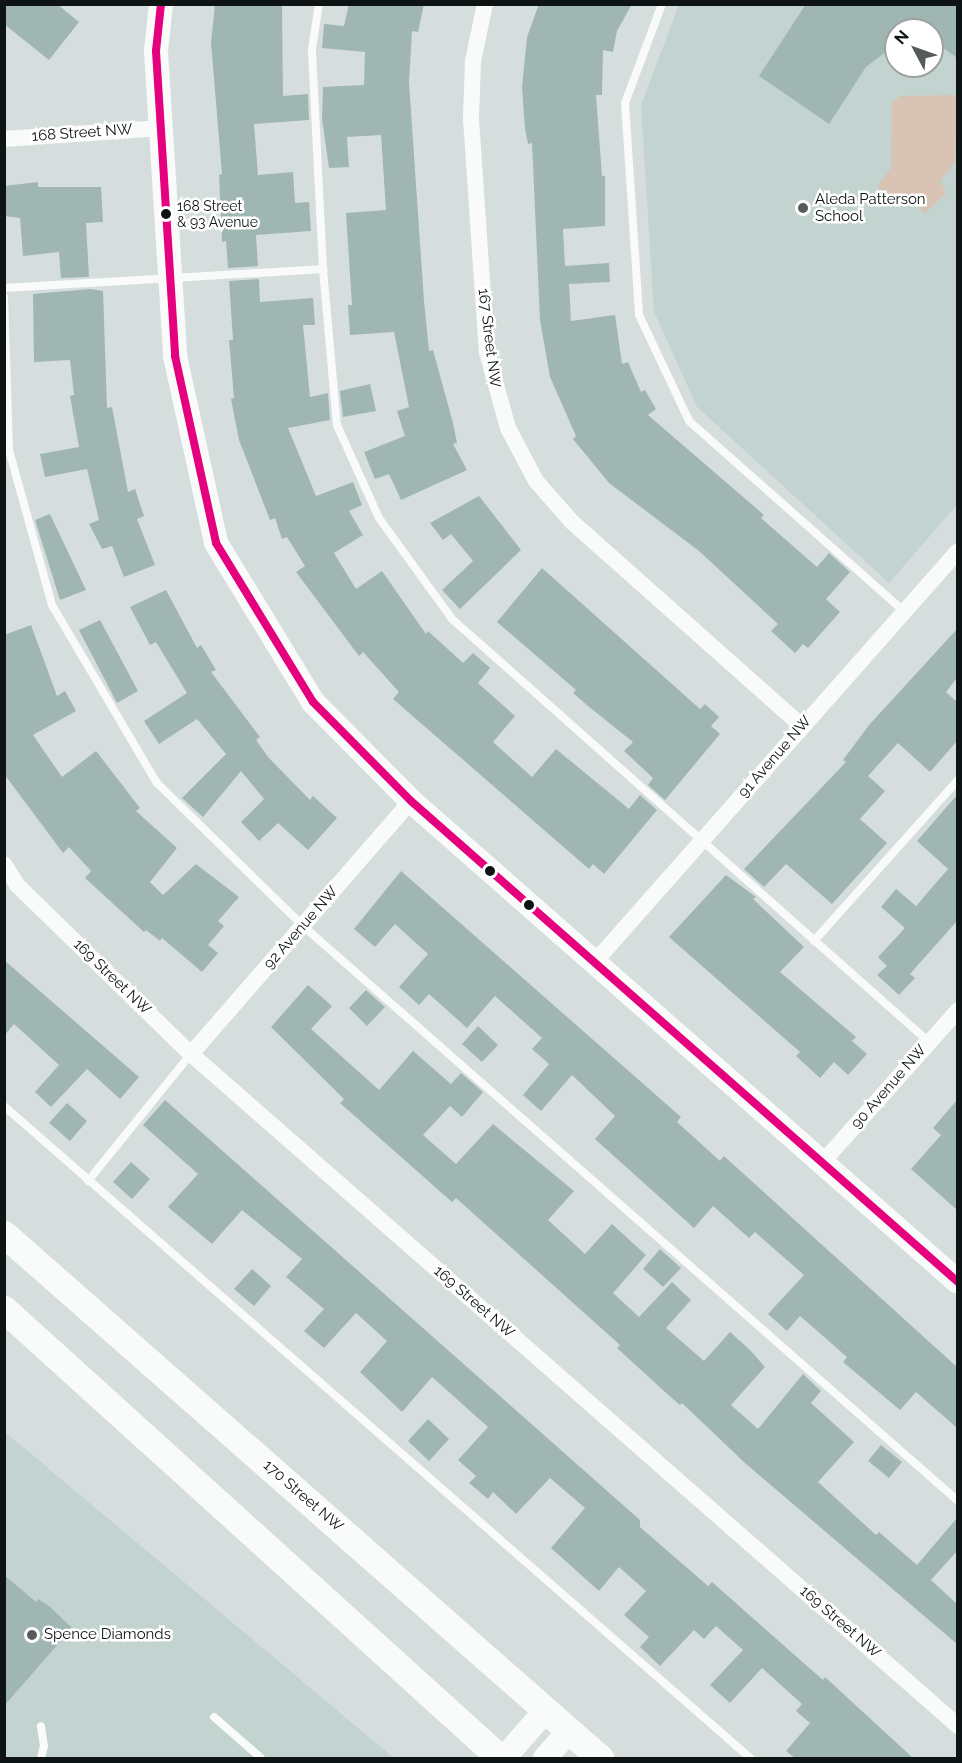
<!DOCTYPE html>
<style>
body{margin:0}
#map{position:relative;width:962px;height:1763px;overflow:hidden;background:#d6dedd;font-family:Raleway,sans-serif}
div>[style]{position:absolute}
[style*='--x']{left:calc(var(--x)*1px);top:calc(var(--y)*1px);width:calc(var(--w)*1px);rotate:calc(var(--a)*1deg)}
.built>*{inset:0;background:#c2d3d0}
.green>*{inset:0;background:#d9c3b4}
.building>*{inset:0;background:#a0b6b3}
.lane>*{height:8px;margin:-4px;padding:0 4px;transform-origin:4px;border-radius:4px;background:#f9fafa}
.street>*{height:16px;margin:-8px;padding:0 8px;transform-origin:8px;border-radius:8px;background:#f9fafa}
.secondary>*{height:24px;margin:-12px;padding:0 12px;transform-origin:12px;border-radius:12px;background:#f9fafa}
.primary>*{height:27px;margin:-13.5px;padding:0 13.5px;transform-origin:13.5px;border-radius:13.5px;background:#f9fafa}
.bus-1>*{height:8px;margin:-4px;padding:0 4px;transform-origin:4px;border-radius:4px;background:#e5007d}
.dots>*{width:16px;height:16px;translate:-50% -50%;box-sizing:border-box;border:3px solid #fff;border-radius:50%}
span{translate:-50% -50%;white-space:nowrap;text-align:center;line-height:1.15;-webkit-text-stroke:5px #fff;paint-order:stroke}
.bus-label{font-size:14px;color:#0e1413}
.left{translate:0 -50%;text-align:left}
.street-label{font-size:15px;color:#0e1413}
.poi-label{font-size:15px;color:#0e1413}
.frame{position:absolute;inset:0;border:6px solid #0e1413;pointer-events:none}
.north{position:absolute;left:884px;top:18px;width:60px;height:60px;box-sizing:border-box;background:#fff;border:2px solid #9fa1a1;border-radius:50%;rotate:311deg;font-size:16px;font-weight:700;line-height:24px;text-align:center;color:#0e1413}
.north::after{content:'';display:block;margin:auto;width:21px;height:27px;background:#545b5a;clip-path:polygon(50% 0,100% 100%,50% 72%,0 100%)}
</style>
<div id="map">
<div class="built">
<div style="clip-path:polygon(evenodd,679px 5px,957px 5px,957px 505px,889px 583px,697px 407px,654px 312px,641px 105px,679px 5px,896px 30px,932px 30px,932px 66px,896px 66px,896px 30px)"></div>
<div style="clip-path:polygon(5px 1432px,394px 1758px,5px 1758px)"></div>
</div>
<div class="green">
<div style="clip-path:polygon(957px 95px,955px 162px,940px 181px,946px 193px,925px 214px,911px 199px,890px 205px,878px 186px,891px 168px,892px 103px,900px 96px)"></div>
</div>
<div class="building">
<div style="clip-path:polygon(4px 4px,57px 4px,79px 22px,49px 60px,4px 24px)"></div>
<div style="clip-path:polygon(215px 4px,282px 4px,283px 96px,308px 94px,309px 120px,254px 124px,258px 175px,293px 172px,295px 203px,309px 202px,311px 231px,256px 235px,258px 266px,228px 268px,226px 241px,222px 242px,219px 175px,222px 174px,211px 43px)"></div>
<div style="clip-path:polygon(349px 4px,424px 4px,418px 32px,412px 31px,409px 82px,424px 301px,429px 351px,433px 350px,453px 423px,457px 443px,453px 444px,467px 470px,401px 500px,389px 474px,375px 479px,364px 452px,405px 436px,397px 411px,409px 407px,394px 332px,350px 335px,348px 305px,352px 305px,346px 213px,386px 210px,381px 135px,347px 137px,349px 167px,329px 168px,322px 119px,323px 87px,364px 85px,365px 52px,322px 48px,324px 24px,344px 26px)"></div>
<div style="clip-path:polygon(539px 4px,632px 4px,617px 31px,613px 52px,603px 50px,602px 95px,596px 95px,602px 176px,605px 176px,605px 226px,563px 229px,565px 266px,609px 263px,610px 282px,569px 284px,571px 321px,615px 315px,622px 364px,628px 362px,641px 392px,645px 390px,656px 409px,648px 415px,764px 515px,761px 518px,817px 567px,829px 553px,850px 572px,826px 599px,840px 612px,808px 648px,803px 644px,795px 653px,771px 631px,778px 624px,699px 551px,609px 483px,573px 439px,576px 436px,550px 377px,540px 320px,532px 143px,528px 144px,525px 129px,522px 87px,527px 37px)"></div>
<div style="clip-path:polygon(806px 4px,957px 4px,957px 58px,932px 40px,932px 30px,896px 30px,896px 44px,866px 67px,829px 124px,759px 76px)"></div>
<div style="clip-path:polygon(38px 182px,38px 187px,101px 187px,103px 222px,86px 223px,89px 277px,61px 278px,59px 252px,23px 256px,20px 218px,4px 216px,4px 186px)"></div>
<div style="clip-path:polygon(259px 279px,260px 302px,313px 298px,315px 325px,303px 325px,310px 397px,328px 393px,330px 420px,288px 428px,316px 496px,353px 482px,362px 505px,349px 511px,363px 535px,334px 553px,356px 589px,382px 571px,426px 634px,428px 631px,463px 663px,473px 653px,490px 668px,478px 683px,515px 716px,493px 742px,532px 777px,556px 749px,629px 809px,640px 795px,657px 810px,604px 874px,593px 864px,589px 869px,393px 699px,399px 692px,363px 652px,359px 656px,296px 572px,305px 566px,287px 537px,282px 539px,275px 518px,270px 520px,239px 440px,231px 399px,234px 398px,229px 340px,233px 340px,229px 281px)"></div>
<div style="clip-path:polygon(90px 289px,103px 291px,107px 408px,112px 407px,128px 492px,135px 489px,144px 516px,137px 519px,155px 565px,124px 577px,112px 546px,102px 549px,89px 524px,99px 520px,87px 469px,45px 477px,40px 454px,79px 447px,70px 396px,74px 395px,70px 360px,34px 362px,33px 294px)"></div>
<div style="clip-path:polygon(370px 384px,376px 411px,343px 417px,340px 391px)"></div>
<div style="clip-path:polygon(479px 496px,521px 550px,460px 609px,442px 590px,473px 561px,451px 534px,443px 540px,430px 523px)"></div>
<div style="clip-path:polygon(50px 514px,86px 590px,60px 600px,35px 520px)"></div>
<div style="clip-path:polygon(542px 568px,700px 709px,705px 704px,719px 717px,711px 726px,720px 734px,665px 800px,648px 785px,653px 778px,624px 751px,633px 742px,588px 706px,573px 693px,576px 690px,497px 622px)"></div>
<div style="clip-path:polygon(166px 590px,197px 648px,201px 645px,216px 670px,211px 672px,260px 737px,256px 740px,268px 757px,310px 800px,313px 796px,337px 818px,308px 850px,278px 823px,259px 841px,241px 822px,264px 799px,241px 771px,203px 817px,182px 798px,226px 754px,197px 719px,159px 744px,144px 721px,187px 693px,156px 642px,150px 645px,130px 607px)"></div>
<div style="clip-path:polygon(100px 620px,138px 691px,117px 703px,79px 630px)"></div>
<div style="clip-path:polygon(31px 625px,57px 696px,65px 691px,76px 711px,33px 735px,62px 777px,96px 751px,140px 808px,136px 811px,177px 848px,150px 882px,163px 895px,196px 864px,239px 897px,218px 921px,224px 926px,208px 945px,218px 953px,202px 972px,162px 938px,160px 941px,146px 930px,144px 932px,85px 878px,91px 871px,69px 847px,63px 853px,4px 774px,4px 635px)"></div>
<div style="clip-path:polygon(957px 629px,957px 678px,946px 692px,957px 702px,957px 741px,930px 772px,898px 743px,868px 776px,885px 791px,860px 819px,887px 843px,832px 904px,786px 864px,764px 887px,744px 869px,846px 762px,843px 760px,869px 725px)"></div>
<div style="clip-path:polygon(957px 795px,957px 921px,910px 974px,915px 978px,899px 995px,877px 975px,887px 966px,878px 957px,905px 928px,881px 907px,896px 889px,916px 906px,948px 869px,917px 841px)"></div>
<div style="clip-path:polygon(401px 871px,681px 1117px,677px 1122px,720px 1161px,724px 1156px,957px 1367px,957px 1428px,916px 1392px,900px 1410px,843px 1362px,847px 1357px,800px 1316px,787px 1331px,768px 1314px,804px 1275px,755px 1232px,749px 1238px,713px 1206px,694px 1228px,675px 1211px,595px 1139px,615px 1116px,572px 1075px,541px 1111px,523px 1095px,549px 1064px,532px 1049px,542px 1038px,495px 996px,467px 1028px,429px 994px,419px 1005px,399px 987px,428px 954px,395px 924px,375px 947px,354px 929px)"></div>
<div style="clip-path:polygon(726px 875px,756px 897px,753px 899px,804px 947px,780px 972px,856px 1037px,852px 1041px,867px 1054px,848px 1075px,834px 1062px,820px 1078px,796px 1056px,800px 1052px,669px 937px)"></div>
<div style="clip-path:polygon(4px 960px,139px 1077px,120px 1099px,87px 1069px,51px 1107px,35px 1092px,59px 1065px,14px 1024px,4px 1036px)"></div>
<div style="clip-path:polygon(308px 985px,332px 1006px,311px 1029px,379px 1090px,413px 1051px,451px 1084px,461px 1073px,483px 1092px,462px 1117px,450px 1106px,423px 1135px,456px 1164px,493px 1124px,574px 1191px,548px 1220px,585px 1254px,612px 1224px,646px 1255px,613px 1293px,639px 1317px,672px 1282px,691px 1300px,666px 1328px,704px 1361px,730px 1332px,750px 1350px,765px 1367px,731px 1405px,758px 1429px,803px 1374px,821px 1391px,811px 1403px,854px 1442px,818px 1482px,876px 1535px,879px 1532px,917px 1565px,957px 1518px,957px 1551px,931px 1580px,957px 1604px,957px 1644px,745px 1463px,682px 1403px,680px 1405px,665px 1392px,617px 1348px,620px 1345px,456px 1198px,452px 1202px,340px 1103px,344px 1099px,271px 1027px)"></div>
<div style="clip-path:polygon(366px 990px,385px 1007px,367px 1026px,349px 1008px)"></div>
<div style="clip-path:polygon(478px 1026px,498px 1045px,482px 1062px,462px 1044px)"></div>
<div style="clip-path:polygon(165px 1100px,640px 1520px,640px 1527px,708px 1586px,712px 1582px,823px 1680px,825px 1677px,913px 1758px,795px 1758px,786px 1751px,810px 1723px,796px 1711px,802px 1704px,762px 1668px,730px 1703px,710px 1685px,743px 1650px,716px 1626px,704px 1639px,694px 1630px,660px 1666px,640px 1647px,649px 1637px,624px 1615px,646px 1591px,619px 1567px,599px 1591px,551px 1548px,585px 1508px,550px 1478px,516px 1514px,493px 1492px,488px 1499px,469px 1483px,476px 1476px,458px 1460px,488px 1427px,432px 1377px,402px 1412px,360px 1372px,387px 1341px,356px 1313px,324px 1348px,304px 1331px,324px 1309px,286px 1277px,302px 1259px,242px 1210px,212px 1244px,168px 1207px,198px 1174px,143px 1125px)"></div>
<div style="clip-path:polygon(957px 1100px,957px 1210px,911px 1169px,941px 1135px,933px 1128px)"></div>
<div style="clip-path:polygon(67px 1103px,87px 1121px,70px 1141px,49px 1123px)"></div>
<div style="clip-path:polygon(131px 1162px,150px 1179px,132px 1199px,113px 1182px)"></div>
<div style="clip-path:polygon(660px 1249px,681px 1268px,663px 1287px,643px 1269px)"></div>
<div style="clip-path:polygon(252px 1269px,271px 1286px,254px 1306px,234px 1289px)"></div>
<div style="clip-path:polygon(428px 1419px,449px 1439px,429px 1461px,408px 1441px)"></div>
<div style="clip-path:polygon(881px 1445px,902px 1462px,889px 1478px,868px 1461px)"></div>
<div style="clip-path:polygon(4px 1575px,36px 1602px,38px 1599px,49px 1606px,72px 1628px,4px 1706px)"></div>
</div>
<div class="lane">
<div style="--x:662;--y:4;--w:106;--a:110.5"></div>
<div style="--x:625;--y:103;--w:212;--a:86.2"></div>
<div style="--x:639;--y:315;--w:117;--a:64.7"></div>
<div style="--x:689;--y:421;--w:287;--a:41.5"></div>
<div style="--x:323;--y:269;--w:157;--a:84.9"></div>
<div style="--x:337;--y:425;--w:102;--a:65.7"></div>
<div style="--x:379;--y:518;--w:125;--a:54.1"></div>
<div style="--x:452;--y:619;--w:638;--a:41.57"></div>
<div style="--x:4;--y:288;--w:320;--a:-3.4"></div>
<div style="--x:323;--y:269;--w:220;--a:-92.9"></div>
<div style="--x:312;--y:49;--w:46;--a:-81.2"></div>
<div style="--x:4;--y:297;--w:153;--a:88.1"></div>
<div style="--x:9;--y:450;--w:161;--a:74.5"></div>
<div style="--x:52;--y:605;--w:207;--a:59.5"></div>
<div style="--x:157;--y:783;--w:204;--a:44.4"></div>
<div style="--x:303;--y:926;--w:872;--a:41.28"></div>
<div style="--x:814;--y:941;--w:216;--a:-48.2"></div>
<div style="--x:4;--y:1106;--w:991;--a:41.15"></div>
<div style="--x:88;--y:1181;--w:164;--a:-51"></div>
<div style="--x:214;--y:1717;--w:62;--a:41.1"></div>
<div style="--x:41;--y:1758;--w:12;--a:-76"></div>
<div style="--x:44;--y:1746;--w:20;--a:-99"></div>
</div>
<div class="street">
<div style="--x:485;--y:4;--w:58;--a:101.9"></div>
<div style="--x:473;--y:61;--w:58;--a:92"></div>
<div style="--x:471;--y:119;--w:234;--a:86.1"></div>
<div style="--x:487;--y:352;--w:79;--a:74.6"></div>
<div style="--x:508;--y:428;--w:60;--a:62.2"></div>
<div style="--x:536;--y:481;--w:55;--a:48.7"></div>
<div style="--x:572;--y:522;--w:307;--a:41.6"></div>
<div style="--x:4;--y:139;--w:158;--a:-4"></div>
<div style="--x:4;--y:864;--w:25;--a:58"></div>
<div style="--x:17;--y:885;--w:243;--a:44.2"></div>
<div style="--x:191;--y:1054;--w:1020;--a:41.22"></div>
<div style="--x:593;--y:964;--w:551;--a:-48.53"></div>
<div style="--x:191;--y:1054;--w:335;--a:-49"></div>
<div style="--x:821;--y:1164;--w:206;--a:-48.3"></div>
</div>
<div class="secondary">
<div style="--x:161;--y:4;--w:47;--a:96.1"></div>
<div style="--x:156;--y:51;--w:306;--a:86.4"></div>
<div style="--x:175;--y:356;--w:191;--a:77.6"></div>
<div style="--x:216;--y:543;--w:186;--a:58.6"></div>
<div style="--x:313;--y:702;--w:139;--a:45.3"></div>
<div style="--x:411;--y:801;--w:728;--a:41.33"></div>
<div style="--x:504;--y:1758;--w:64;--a:-48.8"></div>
<div style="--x:545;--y:1758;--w:36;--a:-48"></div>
</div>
<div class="primary">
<div style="--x:4;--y:1234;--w:794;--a:41.32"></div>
<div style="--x:4;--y:1309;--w:669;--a:42.15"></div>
</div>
<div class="bus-1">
<div style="--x:161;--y:4;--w:47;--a:96.1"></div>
<div style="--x:156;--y:51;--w:306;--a:86.4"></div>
<div style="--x:175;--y:356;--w:191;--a:77.6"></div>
<div style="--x:216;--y:543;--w:186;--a:58.6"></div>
<div style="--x:313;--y:702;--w:139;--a:45.3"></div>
<div style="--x:411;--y:801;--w:728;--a:41.33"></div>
</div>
<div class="dots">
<div style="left:803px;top:208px;background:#545b5a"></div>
<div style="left:166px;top:214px;background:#0e1413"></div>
<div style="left:490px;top:871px;background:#0e1413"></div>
<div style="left:529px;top:905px;background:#0e1413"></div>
<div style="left:32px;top:1635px;background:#545b5a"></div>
</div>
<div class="bus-label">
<span class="left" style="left:177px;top:214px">168 Street<br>&amp; 93 Avenue</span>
</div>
<div class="street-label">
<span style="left:82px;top:133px;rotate:-4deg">168 Street NW</span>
<span style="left:489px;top:338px;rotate:83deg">167 Street NW</span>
<span style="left:775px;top:757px;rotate:-49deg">91 Avenue NW</span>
<span style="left:301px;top:928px;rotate:-49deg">92 Avenue NW</span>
<span style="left:112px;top:977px;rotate:44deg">169 Street NW</span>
<span style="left:889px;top:1087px;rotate:-49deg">90 Avenue NW</span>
<span style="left:474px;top:1302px;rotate:41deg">169 Street NW</span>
<span style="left:303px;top:1496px;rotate:41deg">170 Street NW</span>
<span style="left:840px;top:1622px;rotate:41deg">169 Street NW</span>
</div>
<div class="poi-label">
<span class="left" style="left:815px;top:208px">Aleda Patterson<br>School</span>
<span class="left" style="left:44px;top:1635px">Spence Diamonds</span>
</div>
<div class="frame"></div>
<div class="north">N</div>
</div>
